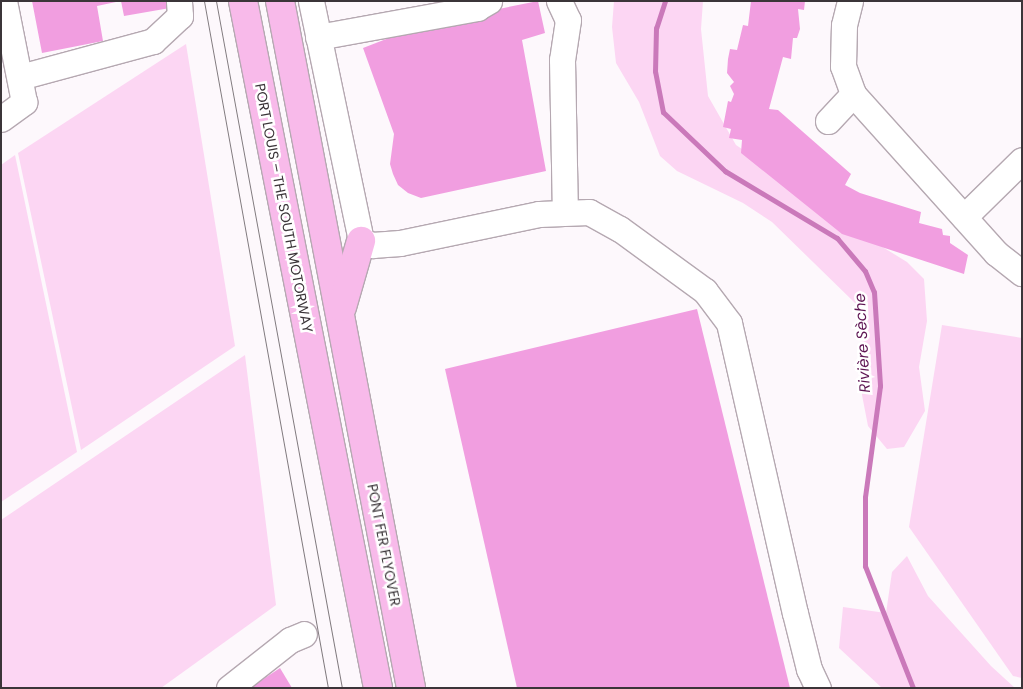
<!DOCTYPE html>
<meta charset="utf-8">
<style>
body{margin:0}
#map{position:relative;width:1023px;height:689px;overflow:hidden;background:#fdf8fc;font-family:Poppins,sans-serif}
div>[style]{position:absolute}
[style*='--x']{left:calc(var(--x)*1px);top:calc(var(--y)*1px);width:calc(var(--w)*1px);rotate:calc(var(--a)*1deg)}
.green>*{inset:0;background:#fcd6f3}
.stream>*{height:5px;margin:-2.5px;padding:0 2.5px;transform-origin:2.5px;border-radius:2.5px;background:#ca79ba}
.building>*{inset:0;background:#f19ee0}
.roads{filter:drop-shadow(1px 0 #b5a8b1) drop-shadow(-1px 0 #b5a8b1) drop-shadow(0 1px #b5a8b1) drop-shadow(0 -1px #b5a8b1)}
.minor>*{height:25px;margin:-12.5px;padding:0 12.5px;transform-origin:12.5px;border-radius:12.5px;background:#fff}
.highway>*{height:28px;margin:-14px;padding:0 14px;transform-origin:14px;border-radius:14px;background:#f8baea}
.tram>*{height:1px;margin:-0.5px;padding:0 0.5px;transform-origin:0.5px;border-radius:0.5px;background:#807a7e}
span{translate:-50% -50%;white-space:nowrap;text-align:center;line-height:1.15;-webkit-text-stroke:5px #fff;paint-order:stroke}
.street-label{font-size:14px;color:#3b3539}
.water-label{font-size:15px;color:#5f1654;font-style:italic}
.frame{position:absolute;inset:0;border:2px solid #3b3539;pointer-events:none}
</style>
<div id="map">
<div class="green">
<div style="clip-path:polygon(614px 1px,703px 1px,701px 29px,708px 96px,736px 145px,791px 182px,827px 213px,907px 262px,924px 279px,927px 321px,919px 367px,925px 411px,904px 447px,887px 449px,868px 426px,862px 395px,862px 322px,855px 303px,772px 222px,743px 203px,677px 171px,660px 156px,639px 102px,616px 63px,612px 27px)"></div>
<div style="clip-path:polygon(186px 44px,235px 346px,81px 450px,18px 153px)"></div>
<div style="clip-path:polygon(15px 155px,77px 452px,1px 502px,1px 165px)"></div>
<div style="clip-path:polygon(942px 325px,1022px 338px,1022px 678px,1013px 676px,909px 527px)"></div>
<div style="clip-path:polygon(245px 355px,276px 605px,161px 688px,1px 688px,1px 520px)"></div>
<div style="clip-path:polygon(907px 556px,928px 596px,991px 666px,1015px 688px,882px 688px,839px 648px,843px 607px,886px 613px,892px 572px)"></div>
</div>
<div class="stream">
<div style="--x:665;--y:1;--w:28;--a:108"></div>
<div style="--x:656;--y:28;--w:43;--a:91.3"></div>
<div style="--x:655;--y:71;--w:42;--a:79"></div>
<div style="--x:663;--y:112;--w:86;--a:43.6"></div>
<div style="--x:725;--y:171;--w:131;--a:30.9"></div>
<div style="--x:837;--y:238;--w:43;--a:49.7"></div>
<div style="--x:865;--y:271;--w:23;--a:67"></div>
<div style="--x:874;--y:292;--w:94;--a:86.3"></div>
<div style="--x:880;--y:386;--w:112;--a:97.7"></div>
<div style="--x:865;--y:497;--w:69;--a:90"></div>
<div style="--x:865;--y:566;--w:131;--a:68.5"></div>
</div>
<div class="building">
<div style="clip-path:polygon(32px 1px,116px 1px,116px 2px,97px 6px,103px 41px,42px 53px)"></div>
<div style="clip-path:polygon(121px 1px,168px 1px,170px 8px,124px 16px)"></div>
<div style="clip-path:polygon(538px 1px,545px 33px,522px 40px,546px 171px,421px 198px,408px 193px,398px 185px,393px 174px,390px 164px,394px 134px,363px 48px,425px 24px)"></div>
<div style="clip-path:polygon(751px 1px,805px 1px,804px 10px,798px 9px,800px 29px,797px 38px,793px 38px,791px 59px,783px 57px,769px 109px,778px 110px,851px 174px,845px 185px,860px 193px,921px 212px,919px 223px,942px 229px,943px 235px,950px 236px,950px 243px,968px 255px,964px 274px,842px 234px,741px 153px,742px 140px,729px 138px,731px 129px,723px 127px,728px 101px,731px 102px,734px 94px,730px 86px,734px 82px,727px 73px,728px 59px,730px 49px,737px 50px,743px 25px,748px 26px)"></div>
<div style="clip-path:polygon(697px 309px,790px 688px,517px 688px,445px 369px)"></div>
<div style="clip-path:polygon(280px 668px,292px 688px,250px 688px)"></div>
</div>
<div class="roads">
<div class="minor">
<div style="--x:311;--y:1;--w:245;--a:78.2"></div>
<div style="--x:361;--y:241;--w:12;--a:20"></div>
<div style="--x:372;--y:245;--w:28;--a:-4"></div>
<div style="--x:400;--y:243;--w:142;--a:-11.8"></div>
<div style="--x:539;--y:214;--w:50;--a:-2.3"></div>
<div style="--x:589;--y:212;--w:35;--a:29"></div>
<div style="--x:620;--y:229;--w:105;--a:36.1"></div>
<div style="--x:705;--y:291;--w:40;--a:53"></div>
<div style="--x:729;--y:323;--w:297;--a:77.2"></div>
<div style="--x:795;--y:613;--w:58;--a:76"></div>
<div style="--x:809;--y:669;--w:21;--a:65"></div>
<div style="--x:559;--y:1;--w:21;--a:65"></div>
<div style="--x:568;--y:20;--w:40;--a:98.5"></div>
<div style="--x:562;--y:60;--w:152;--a:88.9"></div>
<div style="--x:850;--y:1;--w:25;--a:104"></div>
<div style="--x:844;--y:25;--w:41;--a:91.4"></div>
<div style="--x:843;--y:66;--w:30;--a:70"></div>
<div style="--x:853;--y:94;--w:214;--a:48"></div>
<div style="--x:996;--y:253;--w:33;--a:38"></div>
<div style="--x:318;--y:37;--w:162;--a:-10.3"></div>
<div style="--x:477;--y:8;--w:14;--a:-30"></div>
<div style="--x:20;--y:77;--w:138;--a:-15.1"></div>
<div style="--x:153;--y:41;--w:37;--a:-43"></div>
<div style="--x:180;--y:16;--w:15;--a:-94"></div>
<div style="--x:1;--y:119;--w:29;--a:-36"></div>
<div style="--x:24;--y:102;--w:103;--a:-101.2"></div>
<div style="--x:828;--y:121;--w:37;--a:-47"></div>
<div style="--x:964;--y:217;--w:81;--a:-44.5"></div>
<div style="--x:229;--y:688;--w:78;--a:-38.2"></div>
<div style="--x:290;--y:640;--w:15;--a:-23"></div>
</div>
<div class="highway">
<div style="--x:243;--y:1;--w:700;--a:78.88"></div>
<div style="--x:280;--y:1;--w:699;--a:79.2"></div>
<div style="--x:342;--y:307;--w:69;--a:-73.9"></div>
</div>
</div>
<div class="tram">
<div style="--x:204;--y:1;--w:698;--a:79.77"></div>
<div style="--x:216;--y:1;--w:698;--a:79.61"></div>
</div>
<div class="street-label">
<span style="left:284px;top:208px;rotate:79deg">PORT LOUIS – THE SOUTH MOTORWAY</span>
<span style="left:384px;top:545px;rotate:79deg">PONT FER FLYOVER</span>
</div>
<div class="water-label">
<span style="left:862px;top:343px;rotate:-93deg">Rivière Sèche</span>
</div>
<div class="frame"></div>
</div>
